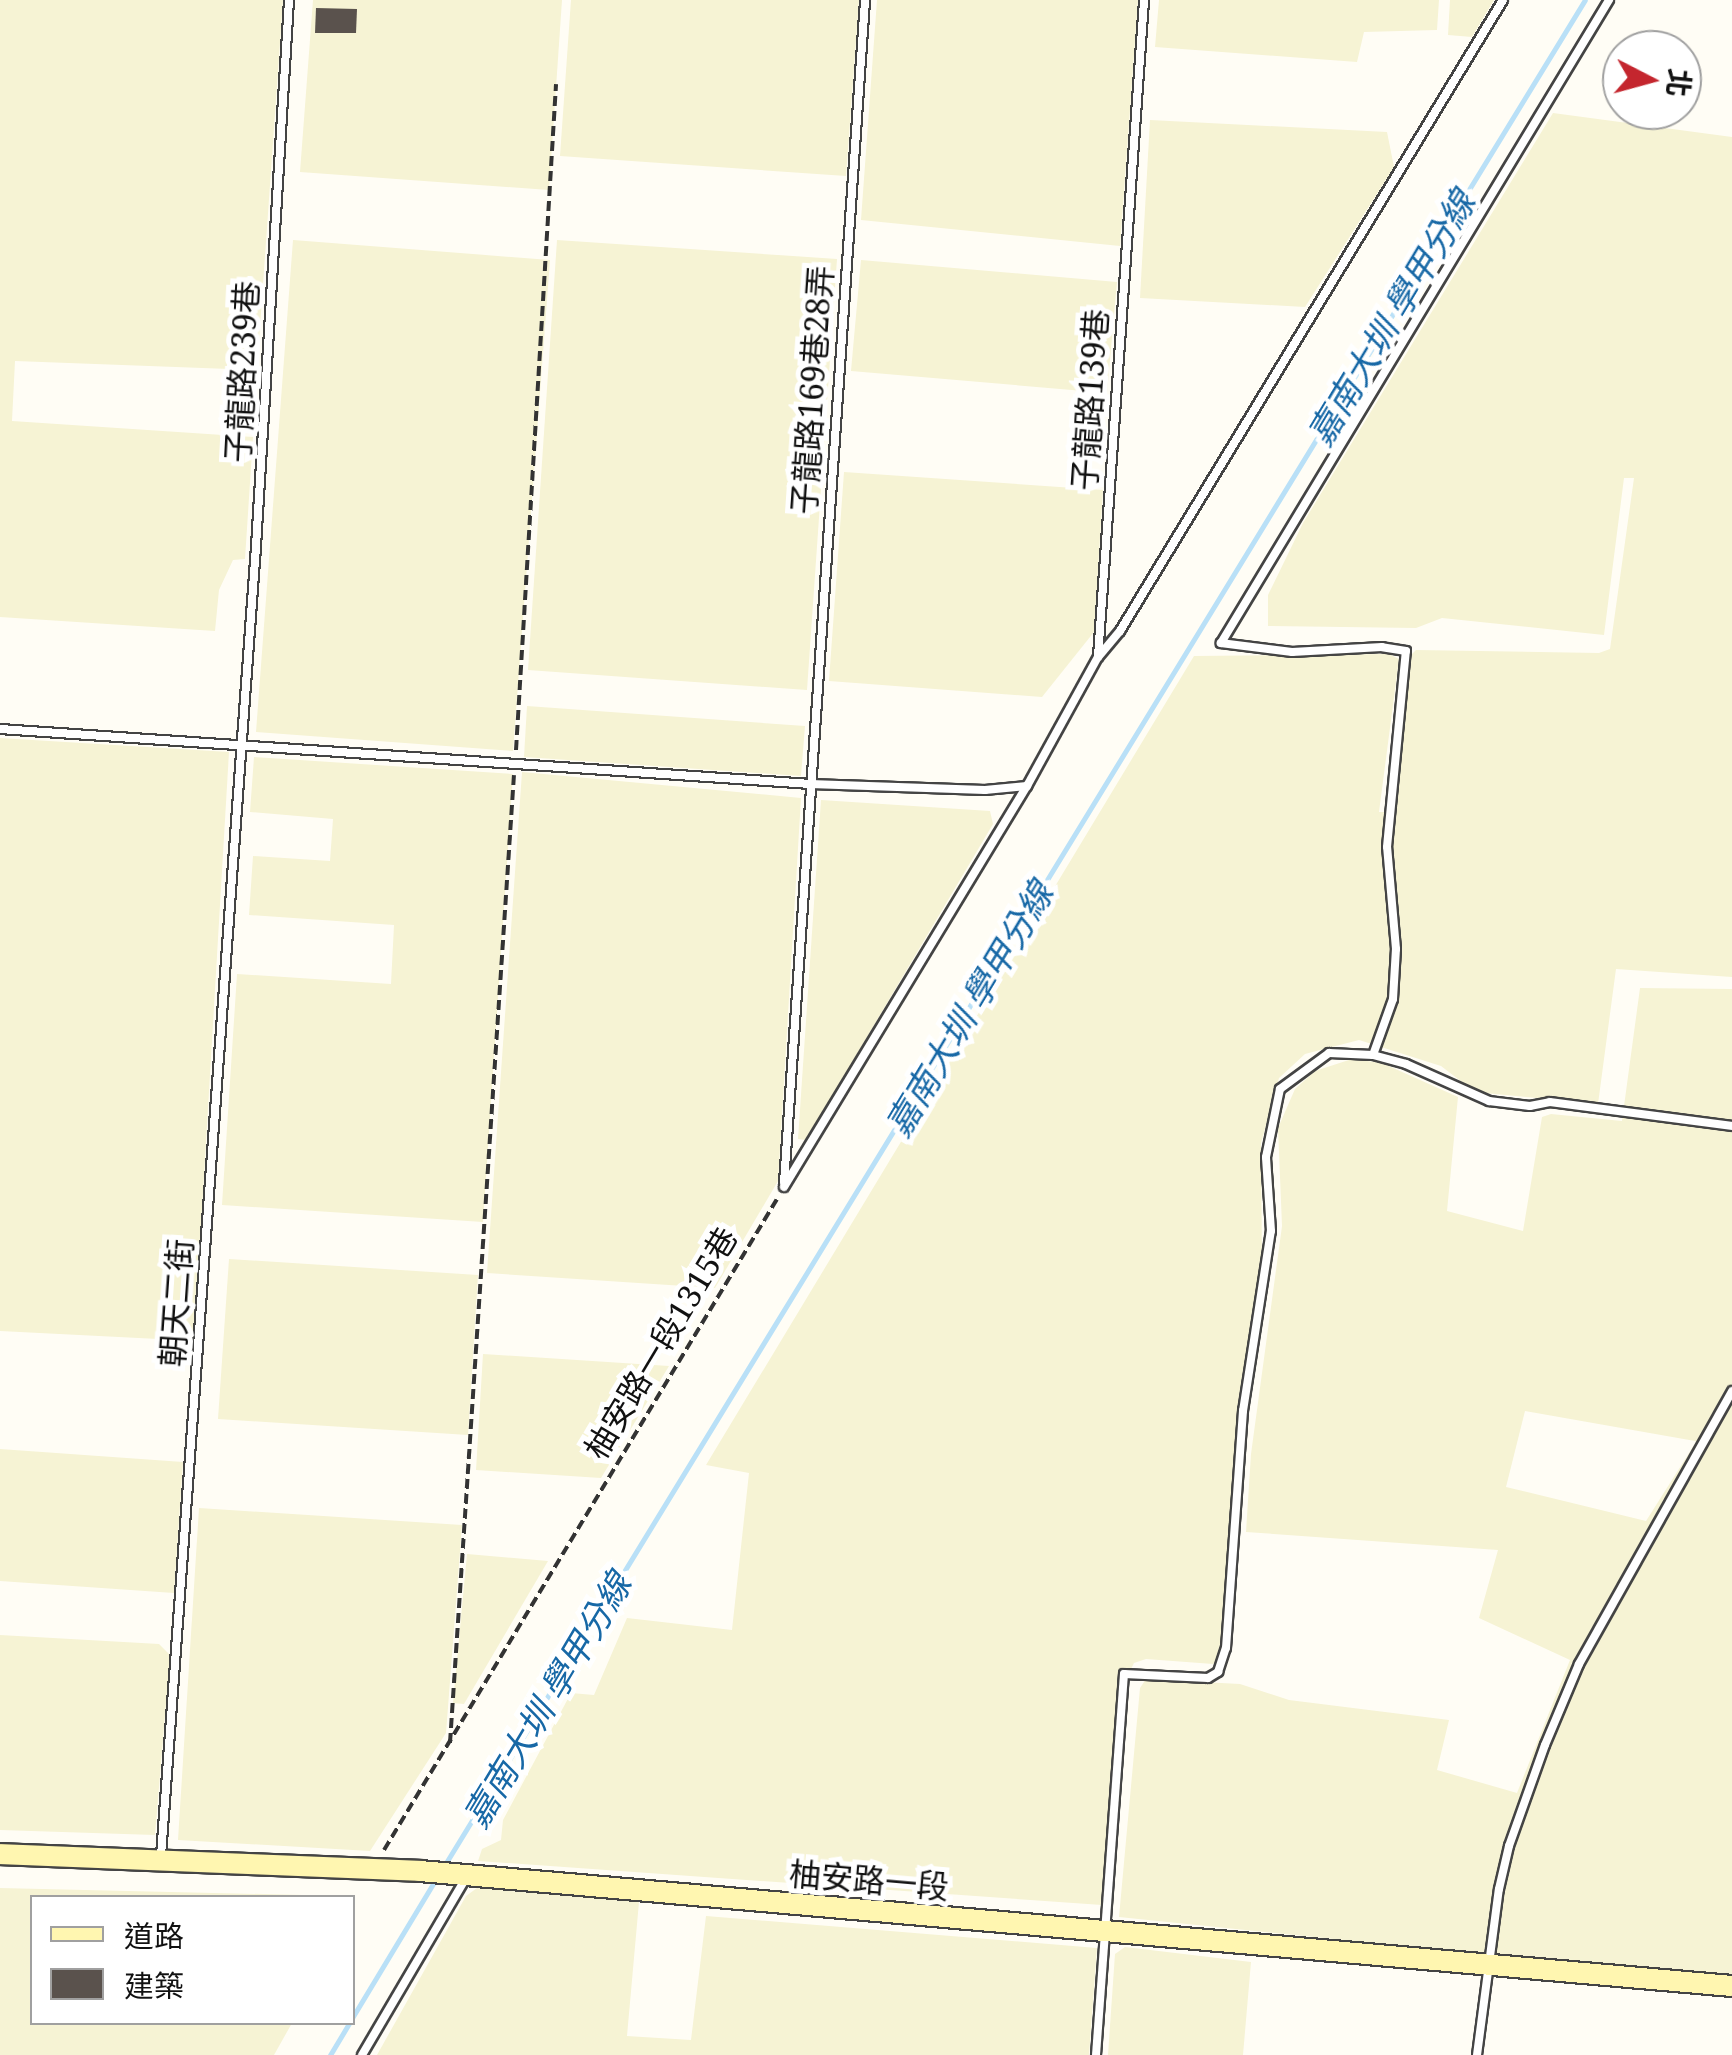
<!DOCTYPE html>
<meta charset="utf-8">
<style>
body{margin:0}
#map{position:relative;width:1732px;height:2055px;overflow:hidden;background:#fffdf5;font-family:"Noto Serif","Noto Sans TC",serif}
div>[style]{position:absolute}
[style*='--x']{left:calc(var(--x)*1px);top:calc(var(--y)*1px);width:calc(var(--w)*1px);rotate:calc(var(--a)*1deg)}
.farmland>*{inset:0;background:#f6f3d4}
.stream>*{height:5px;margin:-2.5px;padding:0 2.5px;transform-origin:2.5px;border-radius:2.5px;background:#b9e0f7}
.building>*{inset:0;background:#5a524d}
.path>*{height:4px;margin-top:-2px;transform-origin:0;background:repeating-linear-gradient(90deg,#333 0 10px,transparent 0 15px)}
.roads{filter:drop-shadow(2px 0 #444) drop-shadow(-2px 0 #444) drop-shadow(0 2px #444) drop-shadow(0 -2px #444)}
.lane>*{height:8px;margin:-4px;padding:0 4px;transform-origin:4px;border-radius:4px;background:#fff}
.secondary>*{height:20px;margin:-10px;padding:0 10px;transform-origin:10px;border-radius:10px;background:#fff6b0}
span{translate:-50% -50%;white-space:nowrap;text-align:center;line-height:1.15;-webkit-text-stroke:10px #fff;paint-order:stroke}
.street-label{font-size:32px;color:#111}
.water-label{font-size:35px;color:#1768a6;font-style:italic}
.legend{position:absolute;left:30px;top:1895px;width:325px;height:130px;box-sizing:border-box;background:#fff;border:2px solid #a0a0a0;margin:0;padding:12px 18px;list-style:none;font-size:30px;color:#111}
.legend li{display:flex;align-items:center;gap:20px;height:50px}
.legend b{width:50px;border:2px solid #a0a0a0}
.north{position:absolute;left:1602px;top:30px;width:100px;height:100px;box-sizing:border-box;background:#fff;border:2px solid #a0a0a0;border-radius:50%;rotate:96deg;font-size:28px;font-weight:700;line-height:40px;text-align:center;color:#111}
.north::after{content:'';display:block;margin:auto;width:35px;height:45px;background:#c4262e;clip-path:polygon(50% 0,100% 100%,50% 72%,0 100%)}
</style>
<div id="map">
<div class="farmland">
<div style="clip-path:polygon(0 0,283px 0,257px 370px,15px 361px,12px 421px,253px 437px,245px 559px,233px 560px,219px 590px,215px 631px,0 617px)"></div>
<div style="clip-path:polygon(313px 0,562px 0,549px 190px,300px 172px)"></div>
<div style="clip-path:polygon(571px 0,859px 0,846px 176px,560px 156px)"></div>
<div style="clip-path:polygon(877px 0,1138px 0,1120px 246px,861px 220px)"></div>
<div style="clip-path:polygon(1159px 0,1439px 0,1437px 30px,1364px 32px,1357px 62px,1155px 47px)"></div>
<div style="clip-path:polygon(1450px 0,1494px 0,1472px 37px,1448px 35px)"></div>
<div style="clip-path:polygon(1553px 113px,1732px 137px,1732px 977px,1616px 969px,1598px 1104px,1475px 1092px,1441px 1066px,1359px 1040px,1305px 1054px,1279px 1078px,1261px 1143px,1262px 1266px,1220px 1657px,1213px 1664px,1146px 1659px,1134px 1663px,1127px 1677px,1102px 1905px,478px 1861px,482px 1849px,501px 1840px,503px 1820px,571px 1693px,594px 1695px,627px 1618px,732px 1630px,749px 1473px,706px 1465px,1194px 656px,1389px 654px,1399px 659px,1379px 812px,1392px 812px,1407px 659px,1416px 650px,1599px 653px,1610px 649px,1634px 478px,1624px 478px,1604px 635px,1442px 618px,1416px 628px,1268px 626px,1268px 595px,1303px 523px)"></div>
<div style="clip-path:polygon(1150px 120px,1387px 132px,1394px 167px,1305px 307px,1140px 298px)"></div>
<div style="clip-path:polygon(293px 240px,550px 260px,513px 751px,256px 732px)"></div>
<div style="clip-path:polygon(557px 240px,837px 259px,807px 690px,528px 670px)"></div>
<div style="clip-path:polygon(861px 260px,1117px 282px,1107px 393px,851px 371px)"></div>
<div style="clip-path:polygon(844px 472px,1103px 490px,1094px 632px,1042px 697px,829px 681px)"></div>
<div style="clip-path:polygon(527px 706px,805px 726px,801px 776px,524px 757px)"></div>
<div style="clip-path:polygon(0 738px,229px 752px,195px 1329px,178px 1340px,0 1331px)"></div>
<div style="clip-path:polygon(254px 757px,513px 774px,483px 1222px,222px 1205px,237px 974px,391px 984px,394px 925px,249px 915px,253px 856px,330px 861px,333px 819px,250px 812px)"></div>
<div style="clip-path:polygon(522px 772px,801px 798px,778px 1181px,715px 1288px,487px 1273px)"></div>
<div style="clip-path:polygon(821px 800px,990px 811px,993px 824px,806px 1140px,798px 1139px)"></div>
<div style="clip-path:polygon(evenodd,1640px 988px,1732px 989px,1732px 1988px,1480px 1954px,1119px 1917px,1140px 1688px,1146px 1679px,1240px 1684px,1289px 1700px,1449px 1720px,1437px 1770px,1517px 1793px,1570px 1660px,1479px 1618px,1498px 1550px,1246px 1532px,1251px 1454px,1282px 1226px,1278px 1128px,1295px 1089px,1315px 1071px,1352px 1059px,1382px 1063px,1458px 1097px,1447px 1211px,1523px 1231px,1542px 1117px,1551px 1114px,1622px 1121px,1640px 988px,1525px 1411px,1695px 1441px,1696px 1442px,1646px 1521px,1506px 1487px,1525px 1411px)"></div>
<div style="clip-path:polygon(229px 1259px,478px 1275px,468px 1435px,218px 1419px)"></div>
<div style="clip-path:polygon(483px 1354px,669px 1366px,601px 1478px,476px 1470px)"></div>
<div style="clip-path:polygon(0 1449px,183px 1462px,174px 1593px,0 1581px)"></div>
<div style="clip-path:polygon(199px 1508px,462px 1525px,446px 1733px,370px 1851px,178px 1840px)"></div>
<div style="clip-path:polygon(467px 1554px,548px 1561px,464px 1704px,453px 1703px)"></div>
<div style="clip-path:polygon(0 1635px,159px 1644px,170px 1655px,155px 1835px,0 1830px)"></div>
<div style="clip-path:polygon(0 1888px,304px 1895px,32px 1898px,32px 2022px,292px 2023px,274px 2055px,0 2055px)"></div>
<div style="clip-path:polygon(477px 1888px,639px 1902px,627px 2036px,691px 2040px,706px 1916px,1097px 1948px,1089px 2055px,377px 2055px,466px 1896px)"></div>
<div style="clip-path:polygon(1125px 1947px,1251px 1962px,1243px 2055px,1108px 2055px,1115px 1954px)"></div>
</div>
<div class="stream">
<div style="--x:444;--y:1866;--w:2187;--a:-58.56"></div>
<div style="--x:352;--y:2018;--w:162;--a:-58.9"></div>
<div style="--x:330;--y:2055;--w:39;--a:-59"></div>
</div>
<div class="building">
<div style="clip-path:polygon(316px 8px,357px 9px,356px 33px,315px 33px)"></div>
</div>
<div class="path">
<div style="--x:516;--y:750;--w:667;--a:-86.56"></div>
<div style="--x:450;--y:1743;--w:970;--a:-86.22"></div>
<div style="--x:384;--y:1850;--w:760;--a:-58.88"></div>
</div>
<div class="roads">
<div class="lane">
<div style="--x:1099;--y:656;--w:33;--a:-50"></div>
<div style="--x:1120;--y:631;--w:738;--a:-58.74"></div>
<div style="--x:0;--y:729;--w:812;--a:3.88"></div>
<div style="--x:810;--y:784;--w:175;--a:2"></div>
<div style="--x:985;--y:790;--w:42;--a:-5.4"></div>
<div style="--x:1373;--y:1055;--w:59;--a:-70.3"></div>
<div style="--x:1393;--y:999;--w:50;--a:-86.6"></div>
<div style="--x:1396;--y:949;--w:102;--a:-95"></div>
<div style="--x:1387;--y:847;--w:197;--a:-84.5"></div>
<div style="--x:1406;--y:651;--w:24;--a:-171"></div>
<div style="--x:1382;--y:647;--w:90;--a:176.8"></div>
<div style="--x:1292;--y:652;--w:72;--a:-172.8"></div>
<div style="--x:1221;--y:643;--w:751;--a:-58.89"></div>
<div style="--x:784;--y:1183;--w:1186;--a:-86.08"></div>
<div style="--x:784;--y:1187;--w:469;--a:-58.8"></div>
<div style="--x:1027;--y:786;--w:147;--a:-61.2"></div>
<div style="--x:1098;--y:657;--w:659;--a:-85.99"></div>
<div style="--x:161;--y:1856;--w:1313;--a:-85.85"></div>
<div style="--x:256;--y:546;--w:547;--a:-86.54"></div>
<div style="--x:362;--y:2055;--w:205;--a:-59.6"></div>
<div style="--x:1096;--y:2055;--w:382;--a:-85.8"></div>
<div style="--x:1124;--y:1674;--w:84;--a:2.7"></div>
<div style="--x:1208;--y:1678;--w:12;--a:-31"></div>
<div style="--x:1218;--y:1672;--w:25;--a:-72"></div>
<div style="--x:1226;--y:1648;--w:238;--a:-85.9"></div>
<div style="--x:1243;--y:1411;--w:182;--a:-81.2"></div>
<div style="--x:1271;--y:1231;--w:74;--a:-93.9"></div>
<div style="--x:1266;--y:1157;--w:69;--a:-78.4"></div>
<div style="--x:1280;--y:1089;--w:61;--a:-36.3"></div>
<div style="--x:1329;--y:1053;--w:44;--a:2.6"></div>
<div style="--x:1373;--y:1055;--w:34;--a:15"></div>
<div style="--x:1406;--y:1064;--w:91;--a:24"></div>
<div style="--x:1489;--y:1101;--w:41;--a:7"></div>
<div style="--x:1530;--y:1106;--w:20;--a:-11"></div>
<div style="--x:1550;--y:1102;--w:184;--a:7.5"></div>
<div style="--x:1477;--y:2055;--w:167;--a:-82.5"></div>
<div style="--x:1499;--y:1889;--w:44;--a:-76.9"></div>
<div style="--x:1509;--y:1846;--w:107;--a:-70.4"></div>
<div style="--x:1545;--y:1745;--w:88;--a:-67.2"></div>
<div style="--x:1579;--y:1664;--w:313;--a:-60.7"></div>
</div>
<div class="secondary">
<div style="--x:0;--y:1854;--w:420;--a:2.3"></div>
<div style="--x:420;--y:1871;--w:1317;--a:5.01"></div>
</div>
</div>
<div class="street-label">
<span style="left:242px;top:372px;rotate:-87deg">子龍路239巷</span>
<span style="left:812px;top:390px;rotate:-86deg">子龍路169巷28弄</span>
<span style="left:1090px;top:400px;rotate:-86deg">子龍路139巷</span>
<span style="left:176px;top:1303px;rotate:-86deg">朝天二街</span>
<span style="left:661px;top:1343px;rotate:-59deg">柚安路一段1315巷</span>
<span style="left:869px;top:1880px;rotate:5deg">柚安路一段</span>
</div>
<div class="water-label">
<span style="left:1391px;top:318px;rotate:-59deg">嘉南大圳 學甲分線</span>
<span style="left:969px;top:1009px;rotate:-59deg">嘉南大圳 學甲分線</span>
<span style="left:547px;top:1700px;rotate:-59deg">嘉南大圳 學甲分線</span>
</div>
<ul class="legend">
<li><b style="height:12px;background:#fff6b0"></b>道路</li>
<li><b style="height:28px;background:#5a524d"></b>建築</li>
</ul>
<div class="north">北</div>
</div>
